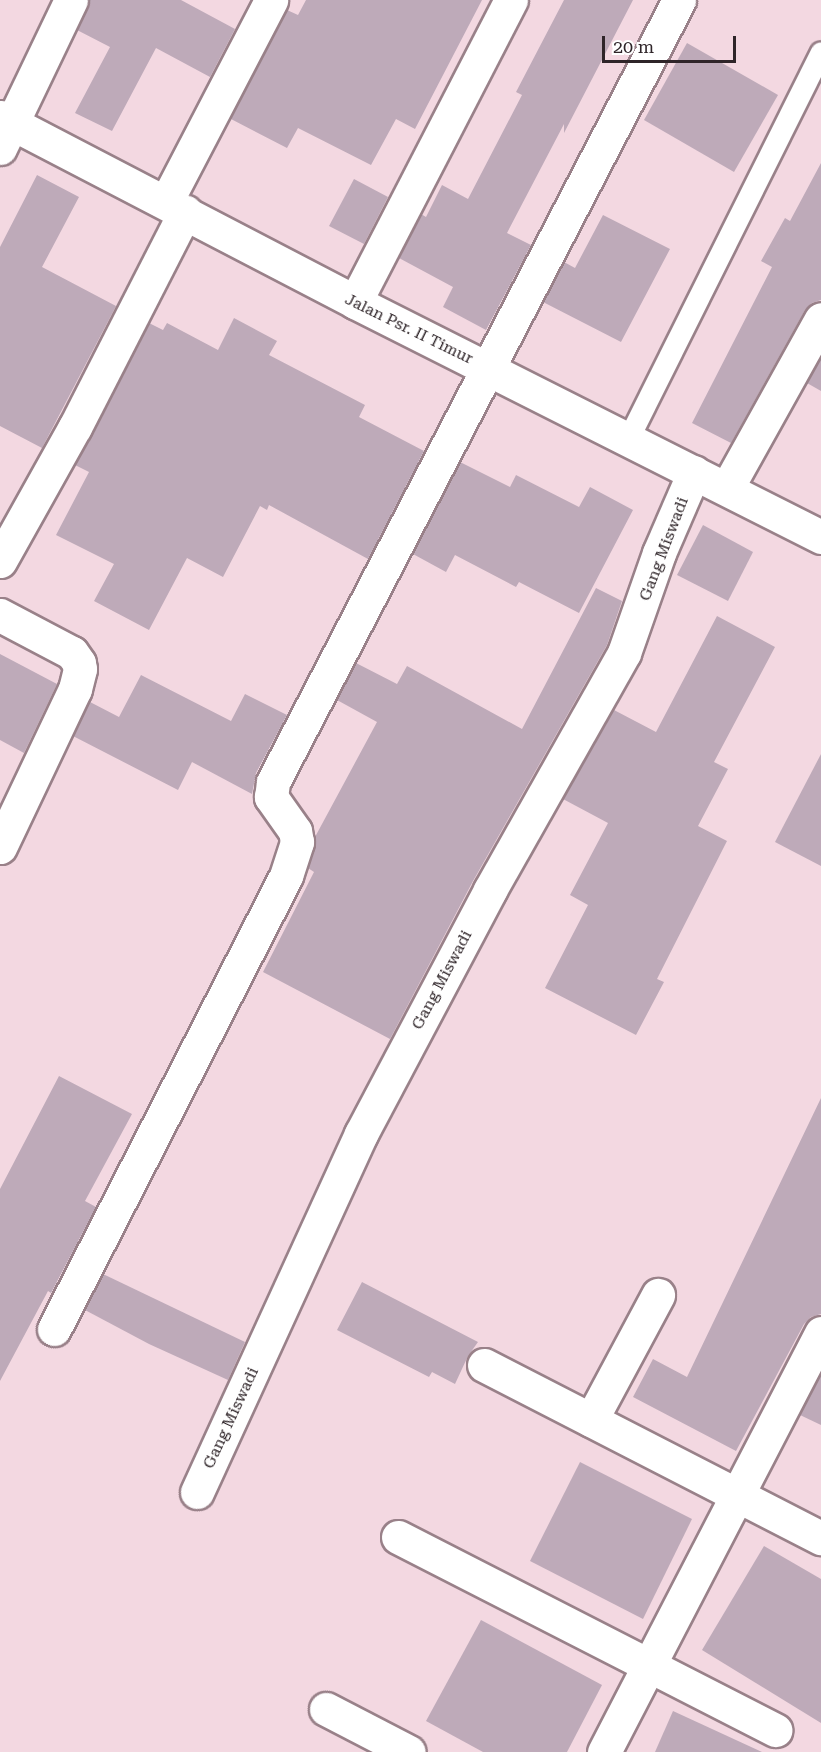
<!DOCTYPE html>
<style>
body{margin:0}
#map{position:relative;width:821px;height:1752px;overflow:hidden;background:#f3d8e1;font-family:"Roboto Serif",serif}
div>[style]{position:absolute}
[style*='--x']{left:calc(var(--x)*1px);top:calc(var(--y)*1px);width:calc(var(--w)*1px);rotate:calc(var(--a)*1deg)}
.building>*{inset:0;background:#beaab9}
.roads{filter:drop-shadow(2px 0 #998189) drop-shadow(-2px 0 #998189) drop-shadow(0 2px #998189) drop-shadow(0 -2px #998189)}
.lane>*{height:21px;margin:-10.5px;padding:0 10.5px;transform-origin:10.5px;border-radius:10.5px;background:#fff}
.street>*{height:33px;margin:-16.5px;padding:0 16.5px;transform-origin:16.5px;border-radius:16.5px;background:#fff}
span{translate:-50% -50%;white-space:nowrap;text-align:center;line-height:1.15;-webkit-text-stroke:5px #fff;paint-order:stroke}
.street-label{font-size:16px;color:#2f2529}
.scale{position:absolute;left:602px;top:36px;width:134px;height:27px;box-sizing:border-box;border:3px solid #2f2529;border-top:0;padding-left:8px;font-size:18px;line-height:21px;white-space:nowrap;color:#2f2529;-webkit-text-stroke:4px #fff;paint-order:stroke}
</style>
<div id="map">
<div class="building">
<div style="clip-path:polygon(90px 0,181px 0,235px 29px,210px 77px,156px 48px,112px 131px,75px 113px,110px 47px,77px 30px)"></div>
<div style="clip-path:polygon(306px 0,482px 0,415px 129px,396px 119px,371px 165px,298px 128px,287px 148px,231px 119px,287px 10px,298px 15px)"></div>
<div style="clip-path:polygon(564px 0,633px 0,564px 133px,564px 124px,507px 233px,531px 245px,486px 330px,443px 307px,453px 287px,399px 258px,421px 214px,426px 217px,442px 185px,468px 199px,522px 95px,516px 92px)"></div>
<div style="clip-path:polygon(687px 43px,778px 95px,734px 172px,644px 120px)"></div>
<div style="clip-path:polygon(821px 163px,821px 300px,812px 303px,805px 310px,731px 443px,692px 423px,772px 267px,761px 261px,785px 218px,790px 221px)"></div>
<div style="clip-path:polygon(37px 175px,79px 197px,42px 267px,116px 306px,42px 448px,0 426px,0 247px)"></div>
<div style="clip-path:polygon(354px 179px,388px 197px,364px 244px,329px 226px)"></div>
<div style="clip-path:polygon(603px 215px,670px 249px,621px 342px,543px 302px,564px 262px,575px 268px)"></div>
<div style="clip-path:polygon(234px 318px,277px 341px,269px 355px,365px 405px,359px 417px,424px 451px,368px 559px,269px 505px,267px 510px,260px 506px,223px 577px,187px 558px,149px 630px,94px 601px,114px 564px,56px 535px,89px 472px,75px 465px,149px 323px,163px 330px,167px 323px,218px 350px)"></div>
<div style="clip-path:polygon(821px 358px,821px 391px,807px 383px)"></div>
<div style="clip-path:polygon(460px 462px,510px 487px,516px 475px,579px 507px,590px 487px,633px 510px,579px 613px,519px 582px,516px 587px,455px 555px,446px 572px,413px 554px)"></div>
<div style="clip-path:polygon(703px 525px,753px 552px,728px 601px,677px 575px)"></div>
<div style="clip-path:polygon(596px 588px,622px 601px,607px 645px,473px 881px,390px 1039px,263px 972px,314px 872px,308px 868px,315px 848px,315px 837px,377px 722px,337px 700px,356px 663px,397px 684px,407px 666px,522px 729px)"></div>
<div style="clip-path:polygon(717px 616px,775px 647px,714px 762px,728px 769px,698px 826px,727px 841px,657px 979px,664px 982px,636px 1035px,545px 988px,588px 905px,570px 895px,608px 823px,563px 799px,614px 710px,656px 732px)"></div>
<div style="clip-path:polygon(0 654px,57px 684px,24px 753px,0 740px)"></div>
<div style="clip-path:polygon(141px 675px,231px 721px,245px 694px,287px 715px,256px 773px,252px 794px,192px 762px,178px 790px,73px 736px,90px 702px,119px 717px)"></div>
<div style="clip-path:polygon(821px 754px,821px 866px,775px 842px)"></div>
<div style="clip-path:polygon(59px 1076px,132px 1114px,85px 1201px,96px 1207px,51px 1293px,48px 1291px,0 1381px,0 1189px)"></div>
<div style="clip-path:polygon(821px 1098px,821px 1314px,811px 1317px,804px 1324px,736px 1451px,633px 1397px,653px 1359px,687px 1377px)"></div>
<div style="clip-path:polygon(103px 1274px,245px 1342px,228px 1380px,149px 1344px,85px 1310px)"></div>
<div style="clip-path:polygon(362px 1282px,478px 1342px,468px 1356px,455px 1384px,432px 1372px,429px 1377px,337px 1330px)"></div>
<div style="clip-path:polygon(821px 1374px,821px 1425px,800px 1415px)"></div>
<div style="clip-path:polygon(580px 1462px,692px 1519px,643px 1619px,530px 1561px)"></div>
<div style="clip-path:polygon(764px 1546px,821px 1579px,821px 1723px,702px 1650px)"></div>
<div style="clip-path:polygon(481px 1620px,602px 1685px,567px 1752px,483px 1752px,426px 1721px)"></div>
<div style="clip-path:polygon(673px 1711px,762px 1752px,655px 1752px)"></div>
</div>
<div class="roads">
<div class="lane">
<div style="--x:628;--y:439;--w:432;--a:-63.5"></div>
</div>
<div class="street">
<div style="--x:0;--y:117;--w:400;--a:27.5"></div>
<div style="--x:355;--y:302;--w:522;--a:26.76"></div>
<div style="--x:0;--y:148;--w:164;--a:-64.4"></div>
<div style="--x:166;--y:202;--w:228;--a:-62.5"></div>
<div style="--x:355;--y:302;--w:340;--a:-62.7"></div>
<div style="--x:727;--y:488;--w:193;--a:-60.9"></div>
<div style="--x:0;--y:561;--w:154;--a:-60.8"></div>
<div style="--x:75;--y:427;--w:242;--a:-62.9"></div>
<div style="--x:0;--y:615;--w:81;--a:27.8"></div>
<div style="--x:72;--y:653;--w:12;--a:55"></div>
<div style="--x:79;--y:663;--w:6;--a:81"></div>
<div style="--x:80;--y:669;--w:21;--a:104"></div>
<div style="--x:75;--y:689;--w:175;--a:115.4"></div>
<div style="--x:54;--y:1329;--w:509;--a:-62.88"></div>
<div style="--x:286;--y:876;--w:36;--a:-72"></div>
<div style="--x:297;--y:842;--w:11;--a:-100"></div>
<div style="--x:295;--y:831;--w:42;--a:-125.2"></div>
<div style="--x:271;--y:797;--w:15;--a:-82"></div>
<div style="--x:273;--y:782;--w:881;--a:-62.56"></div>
<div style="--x:484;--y:1365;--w:379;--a:27.2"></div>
<div style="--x:591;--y:1420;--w:142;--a:-61.8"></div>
<div style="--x:197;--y:1492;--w:394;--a:-65.4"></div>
<div style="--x:361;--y:1134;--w:276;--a:-62.1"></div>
<div style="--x:490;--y:890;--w:272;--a:-60.5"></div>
<div style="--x:624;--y:653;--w:106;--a:-70.7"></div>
<div style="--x:659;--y:553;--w:88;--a:-66.6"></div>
<div style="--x:398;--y:1537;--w:424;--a:27.1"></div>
<div style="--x:326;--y:1709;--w:93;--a:27.4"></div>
<div style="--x:604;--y:1752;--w:472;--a:-62.6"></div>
</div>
</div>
<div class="street-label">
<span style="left:409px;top:329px;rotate:26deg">Jalan Psr. II Timur</span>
<span style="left:664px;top:549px;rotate:-69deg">Gang Miswadi</span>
<span style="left:442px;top:980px;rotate:-62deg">Gang Miswadi</span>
<span style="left:231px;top:1418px;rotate:-65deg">Gang Miswadi</span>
</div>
<div class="scale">20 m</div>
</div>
